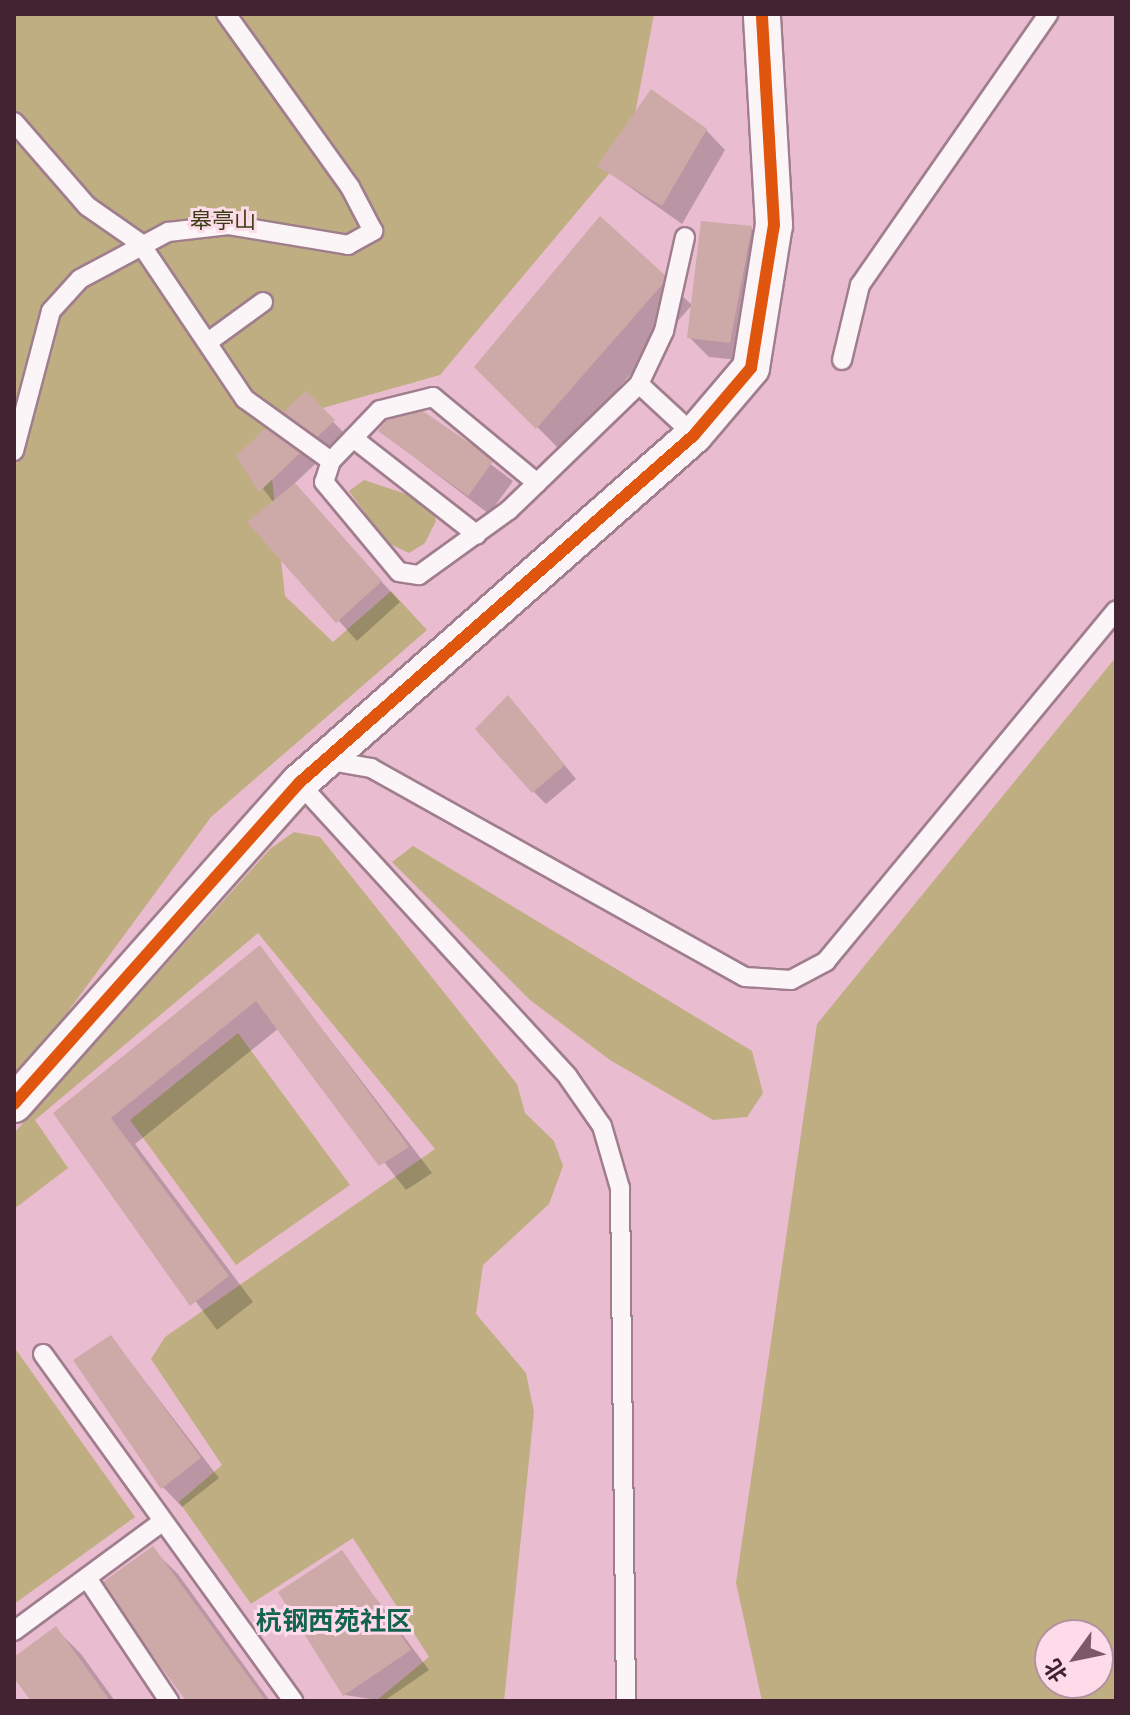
<!DOCTYPE html>
<meta charset="utf-8">
<style>
body{margin:0}
#map{position:relative;width:1130px;height:1715px;overflow:hidden;background:#e9bccf;font-family:"Public Sans","Noto Sans SC",sans-serif}
div>[style]{position:absolute}
[style*='--x']{left:calc(var(--x)*1px);top:calc(var(--y)*1px);width:calc(var(--w)*1px);rotate:calc(var(--a)*1deg)}
.green>*{inset:0;background:#bfae82}
.shadow>*{inset:0;background:#0003}
.building>*{inset:0;background:#cda9a7}
.roads{filter:drop-shadow(2px 0 #a07e8d) drop-shadow(-2px 0 #a07e8d) drop-shadow(0 2px #a07e8d) drop-shadow(0 -2px #a07e8d)}
.lane>*{height:18px;margin:-9px;padding:0 9px;transform-origin:9px;border-radius:9px;background:#fcf5f8}
.street>*{height:36px;margin:-18px;padding:0 18px;transform-origin:18px;border-radius:18px;background:#fcf5f8}
.cycleway>*{height:12px;margin:-6px;padding:0 6px;transform-origin:6px;border-radius:6px;background:#e0560e}
span{translate:-50% -50%;white-space:nowrap;text-align:center;line-height:1.15;-webkit-text-stroke:6px #fedbe9;paint-order:stroke}
.park-label{font-size:22px;color:#3a3d13}
.quarter-label{font-size:26px;color:#136350;font-weight:700}
.frame{position:absolute;inset:0;border:16px solid #432331;pointer-events:none}
.north{position:absolute;left:1034px;top:1619px;width:80px;height:80px;box-sizing:border-box;background:#fedbe9;border:2px solid #b3919f;border-radius:50%;rotate:237deg;font-size:22px;font-weight:700;line-height:32px;text-align:center;color:#432331}
.north::after{content:'';display:block;margin:auto;width:28px;height:36px;background:#7d5968;clip-path:polygon(50% 0,100% 100%,50% 72%,0 100%)}
</style>
<div id="map">
<div class="green">
<div style="clip-path:polygon(14px 14px,654px 14px,628px 151px,440px 375px,266px 424px,285px 596px,333px 642px,391px 591px,427px 630px,211px 817px,14px 1085px)"></div>
<div style="clip-path:polygon(364px 480px,430px 502px,436px 521px,425px 543px,409px 553px,386px 542px,349px 491px)"></div>
<div style="clip-path:polygon(evenodd,1116px 657px,1116px 1701px,762px 1701px,736px 1583px,817px 1024px,1116px 657px,1098px 1635px,1098px 1683px,1050px 1683px,1050px 1635px,1098px 1635px)"></div>
<div style="clip-path:polygon(294px 832px,320px 837px,517px 1084px,525px 1113px,554px 1141px,563px 1166px,549px 1204px,483px 1265px,476px 1314px,526px 1373px,534px 1412px,504px 1701px,376px 1701px,429px 1657px,353px 1538px,251px 1604px,179px 1502px,222px 1465px,151px 1359px,165px 1337px,435px 1149px,258px 933px,35px 1120px,68px 1168px,14px 1209px,14px 1133px,270px 849px)"></div>
<div style="clip-path:polygon(413px 846px,752px 1051px,763px 1093px,747px 1117px,713px 1120px,610px 1060px,530px 1000px,392px 862px)"></div>
<div style="clip-path:polygon(238px 1033px,350px 1185px,236px 1265px,130px 1120px)"></div>
<div style="clip-path:polygon(14px 1347px,135px 1517px,14px 1604px)"></div>
</div>
<div class="shadow">
<div style="clip-path:polygon(706px 130px,725px 150px,682px 224px,600px 166px)"></div>
<div style="clip-path:polygon(600px 219px,692px 305px,562px 452px,477px 366px)"></div>
<div style="clip-path:polygon(751px 228px,771px 248px,749px 361px,709px 357px,689px 337px)"></div>
<div style="clip-path:polygon(306px 394px,346px 435px,294px 484px,400px 602px,357px 641px,250px 522px,274px 503px,239px 457px)"></div>
<div style="clip-path:polygon(405px 400px,513px 481px,489px 514px,380px 431px)"></div>
<div style="clip-path:polygon(520px 711px,576px 779px,546px 804px,533px 791px)"></div>
<div style="clip-path:polygon(260px 948px,432px 1173px,406px 1190px,279px 1028px,135px 1144px,253px 1302px,217px 1330px,56px 1113px)"></div>
<div style="clip-path:polygon(111px 1337px,219px 1478px,182px 1507px,163px 1487px)"></div>
<div style="clip-path:polygon(152px 1549px,178px 1574px,270px 1701px,188px 1701px)"></div>
<div style="clip-path:polygon(342px 1553px,429px 1670px,384px 1701px,345px 1695px,281px 1592px)"></div>
<div style="clip-path:polygon(56px 1629px,81px 1654px,115px 1701px,33px 1701px,14px 1674px,14px 1659px)"></div>
</div>
<div class="building">
<div style="clip-path:polygon(651px 89px,707px 129px,662px 206px,597px 166px)"></div>
<div style="clip-path:polygon(600px 216px,668px 278px,536px 429px,474px 367px)"></div>
<div style="clip-path:polygon(701px 221px,752px 226px,730px 343px,687px 338px)"></div>
<div style="clip-path:polygon(306px 391px,335px 420px,259px 492px,236px 456px)"></div>
<div style="clip-path:polygon(404px 398px,494px 460px,468px 496px,378px 431px)"></div>
<div style="clip-path:polygon(295px 483px,382px 581px,336px 623px,247px 522px)"></div>
<div style="clip-path:polygon(508px 695px,565px 765px,532px 793px,475px 729px)"></div>
<div style="clip-path:polygon(260px 945px,409px 1147px,379px 1166px,256px 1001px,111px 1118px,229px 1276px,190px 1306px,53px 1113px)"></div>
<div style="clip-path:polygon(111px 1335px,201px 1458px,161px 1489px,73px 1360px)"></div>
<div style="clip-path:polygon(153px 1546px,266px 1701px,186px 1701px,100px 1584px)"></div>
<div style="clip-path:polygon(342px 1550px,411px 1650px,343px 1696px,278px 1592px)"></div>
<div style="clip-path:polygon(56px 1626px,110px 1701px,31px 1701px,14px 1678px,14px 1657px)"></div>
</div>
<div class="roads">
<div class="lane">
<div style="--x:14;--y:122;--w:111;--a:49"></div>
<div style="--x:87;--y:206;--w:65;--a:34.9"></div>
<div style="--x:140;--y:243;--w:188;--a:56.1"></div>
<div style="--x:245;--y:399;--w:106;--a:35.8"></div>
<div style="--x:208;--y:342;--w:68;--a:-36"></div>
<div style="--x:842;--y:360;--w:77;--a:-76.5"></div>
<div style="--x:860;--y:285;--w:330;--a:-55.2"></div>
<div style="--x:639;--y:384;--w:59;--a:-64.7"></div>
<div style="--x:664;--y:331;--w:96;--a:-77.4"></div>
<div style="--x:353;--y:438;--w:157;--a:38"></div>
<div style="--x:14;--y:451;--w:145;--a:-75.2"></div>
<div style="--x:51;--y:311;--w:43;--a:-47.8"></div>
<div style="--x:80;--y:279;--w:100;--a:-28.1"></div>
<div style="--x:168;--y:232;--w:61;--a:-6.5"></div>
<div style="--x:229;--y:225;--w:121;--a:9.5"></div>
<div style="--x:348;--y:245;--w:29;--a:-29"></div>
<div style="--x:373;--y:231;--w:50;--a:-117.6"></div>
<div style="--x:350;--y:187;--w:213;--a:-125.6"></div>
<div style="--x:537;--y:483;--w:135;--a:-140.4"></div>
<div style="--x:433;--y:397;--w:55;--a:166.2"></div>
<div style="--x:380;--y:410;--w:71;--a:133.9"></div>
<div style="--x:331;--y:461;--w:22;--a:108"></div>
<div style="--x:324;--y:482;--w:117;--a:50.2"></div>
<div style="--x:399;--y:572;--w:20;--a:9"></div>
<div style="--x:419;--y:575;--w:111;--a:-35.8"></div>
<div style="--x:509;--y:510;--w:39;--a:-44"></div>
<div style="--x:537;--y:483;--w:142;--a:-44.1"></div>
<div style="--x:639;--y:384;--w:75;--a:42.8"></div>
<div style="--x:325;--y:760;--w:47;--a:9.9"></div>
<div style="--x:371;--y:768;--w:428;--a:29.2"></div>
<div style="--x:745;--y:977;--w:46;--a:3.7"></div>
<div style="--x:791;--y:980;--w:40;--a:-28"></div>
<div style="--x:826;--y:961;--w:455;--a:-50.4"></div>
<div style="--x:299;--y:783;--w:398;--a:47.5"></div>
<div style="--x:568;--y:1077;--w:60;--a:55.2"></div>
<div style="--x:602;--y:1126;--w:65;--a:73.8"></div>
<div style="--x:620;--y:1188;--w:513;--a:89.33"></div>
<div style="--x:43;--y:1354;--w:428;--a:54.2"></div>
<div style="--x:87;--y:1578;--w:148;--a:56.3"></div>
<div style="--x:14;--y:1631;--w:185;--a:-36.4"></div>
</div>
<div class="street">
<div style="--x:14;--y:1104;--w:429;--a:-48.4"></div>
<div style="--x:299;--y:783;--w:526;--a:-41.38"></div>
<div style="--x:694;--y:435;--w:88;--a:-49.6"></div>
<div style="--x:751;--y:368;--w:145;--a:-80.9"></div>
<div style="--x:774;--y:225;--w:211;--a:-93.3"></div>
</div>
</div>
<div class="cycleway">
<div style="--x:14;--y:1104;--w:429;--a:-48.4"></div>
<div style="--x:299;--y:783;--w:526;--a:-41.38"></div>
<div style="--x:694;--y:435;--w:88;--a:-49.6"></div>
<div style="--x:751;--y:368;--w:145;--a:-80.9"></div>
<div style="--x:774;--y:225;--w:211;--a:-93.3"></div>
</div>
<div class="park-label">
<span style="left:223px;top:221px">皋亭山</span>
</div>
<div class="quarter-label">
<span style="left:334px;top:1621px">杭钢西苑社区</span>
</div>
<div class="frame"></div>
<div class="north">北</div>
</div>
